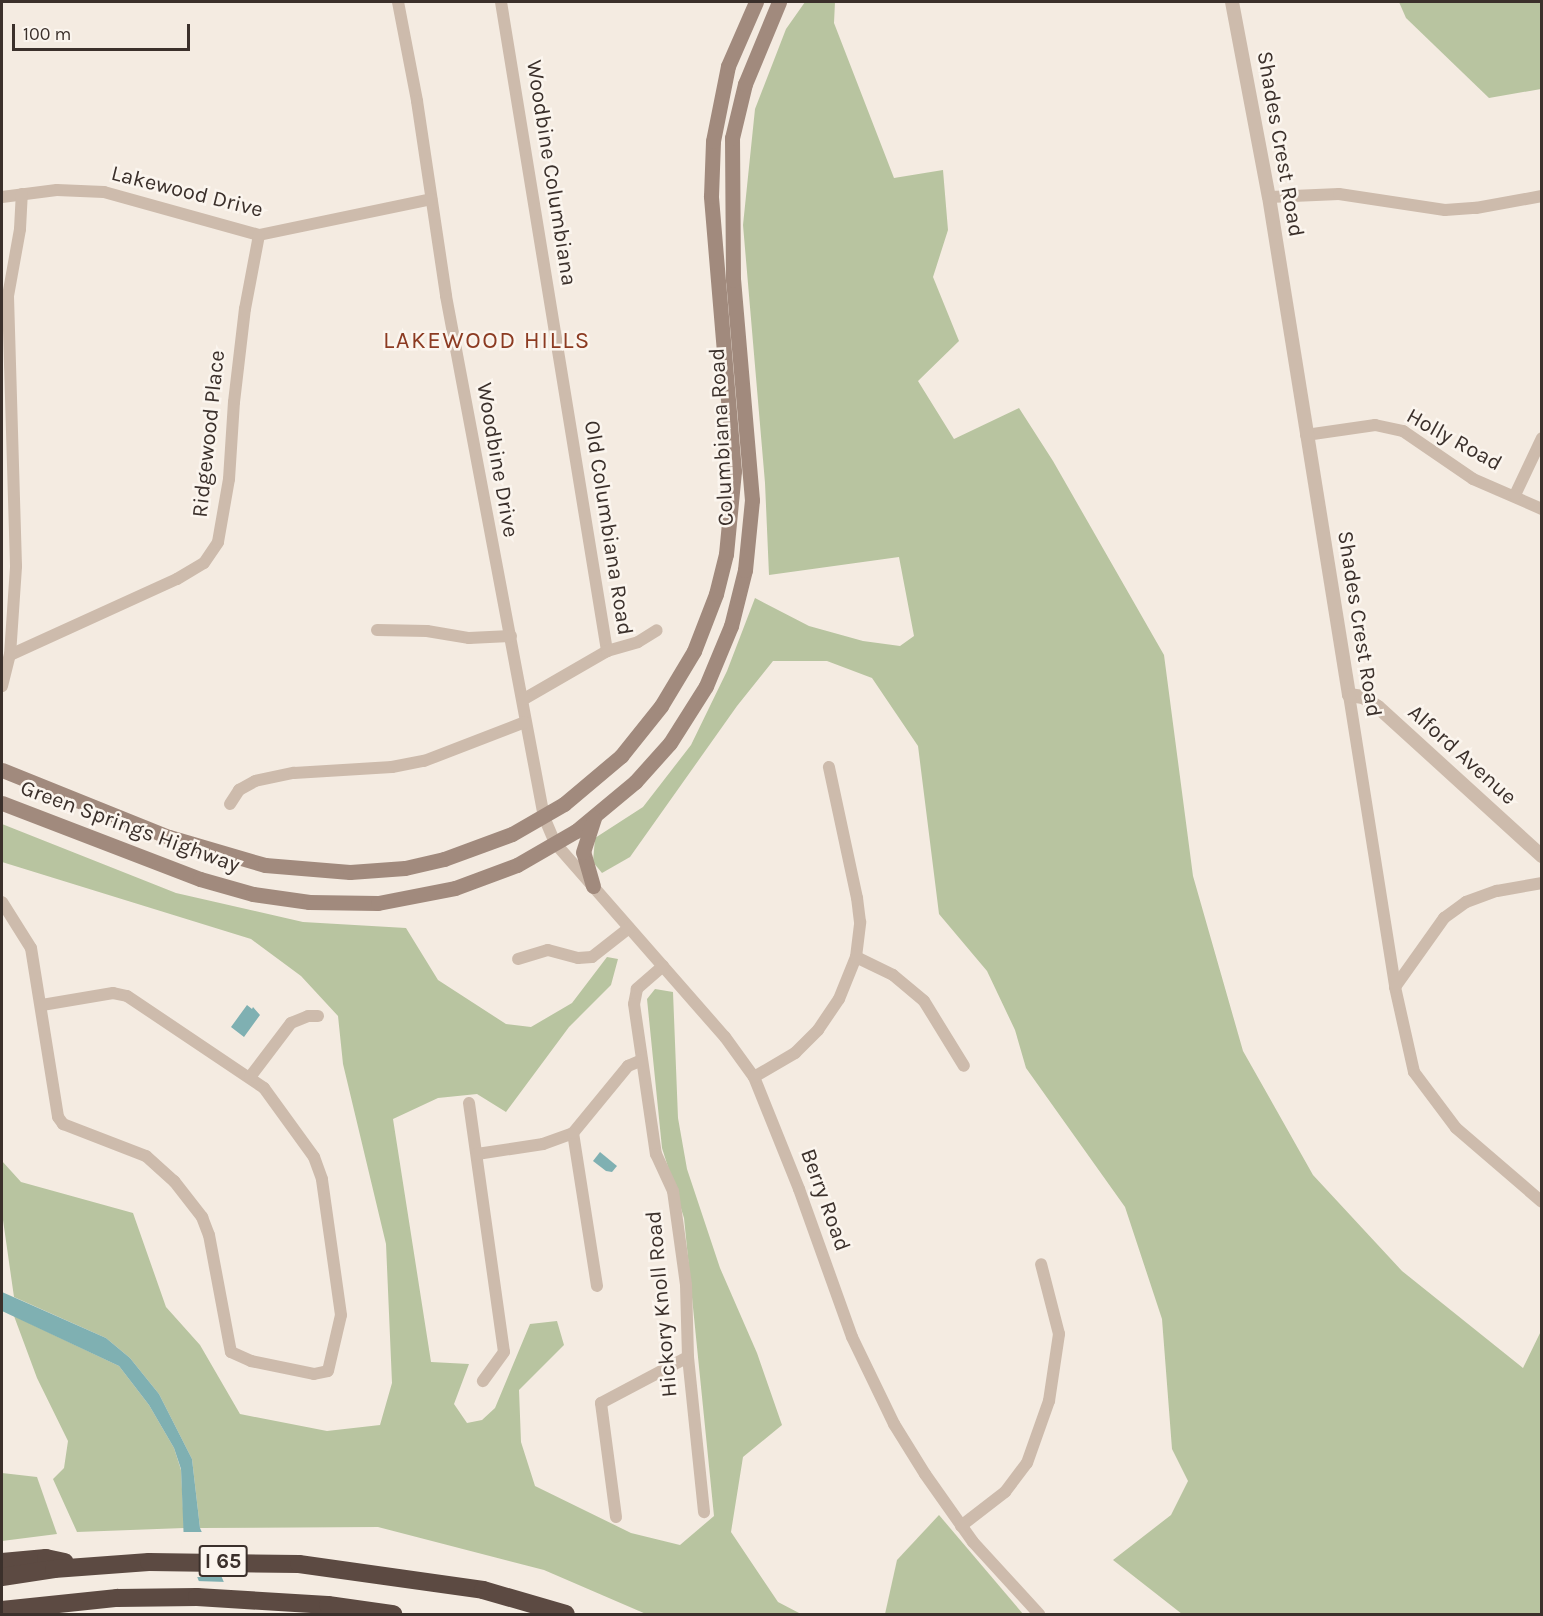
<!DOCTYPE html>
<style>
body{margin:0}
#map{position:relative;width:1543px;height:1616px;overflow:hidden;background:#f4ebe1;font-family:Karla,sans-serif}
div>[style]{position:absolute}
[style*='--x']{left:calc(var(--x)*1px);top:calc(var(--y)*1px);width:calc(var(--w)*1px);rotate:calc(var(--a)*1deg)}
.green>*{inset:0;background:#b8c4a0}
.water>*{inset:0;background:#7fb0b2}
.pier>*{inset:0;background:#f4ebe1}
.minor>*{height:12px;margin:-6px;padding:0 6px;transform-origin:6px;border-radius:6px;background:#cdbbac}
.tertiary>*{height:14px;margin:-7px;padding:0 7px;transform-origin:7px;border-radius:7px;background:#cdbbac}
.secondary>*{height:15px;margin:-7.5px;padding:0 7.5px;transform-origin:7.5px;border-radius:7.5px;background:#a18a7d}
.motorway>*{height:18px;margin:-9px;padding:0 9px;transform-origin:9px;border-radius:9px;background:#5c4a42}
span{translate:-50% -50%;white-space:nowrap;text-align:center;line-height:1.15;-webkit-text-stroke:5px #fbf5ee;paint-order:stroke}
.shield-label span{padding:2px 4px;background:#fbf5ee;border:2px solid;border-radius:4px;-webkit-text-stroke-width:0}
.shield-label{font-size:21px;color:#3b302b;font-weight:700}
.street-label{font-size:22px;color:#3b302b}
.neighbourhood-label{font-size:24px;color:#8c3b22;letter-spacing:1.5px}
.frame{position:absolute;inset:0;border:3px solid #3b302b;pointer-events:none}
.scale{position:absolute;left:12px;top:24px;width:178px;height:27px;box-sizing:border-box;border:3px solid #3b302b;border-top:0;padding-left:8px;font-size:18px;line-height:21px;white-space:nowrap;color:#3b302b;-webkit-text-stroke:4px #fbf5ee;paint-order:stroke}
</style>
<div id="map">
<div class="green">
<div style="clip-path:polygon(805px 2px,835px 2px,834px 23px,894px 178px,943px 170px,948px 230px,933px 277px,959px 341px,918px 381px,954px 439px,1019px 408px,1053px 461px,1164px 655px,1193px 876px,1243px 1051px,1313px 1175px,1402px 1271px,1523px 1368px,1541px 1331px,1541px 1614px,1182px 1614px,1113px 1560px,1171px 1515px,1188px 1481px,1172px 1449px,1162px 1319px,1125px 1207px,1026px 1068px,1015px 1030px,987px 971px,939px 914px,918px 746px,872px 678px,827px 661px,773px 661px,737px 706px,630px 857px,602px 873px,593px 862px,595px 838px,643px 807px,691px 745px,727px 671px,755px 598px,809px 626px,863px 641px,900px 646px,914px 636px,899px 557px,769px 575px,765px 483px,743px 225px,755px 109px,786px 29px)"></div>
<div style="clip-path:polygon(1399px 2px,1541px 2px,1541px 89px,1489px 98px,1406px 18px)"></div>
<div style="clip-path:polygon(2px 824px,176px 893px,303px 922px,406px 928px,438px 980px,506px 1024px,531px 1027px,572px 1003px,607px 957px,618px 959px,611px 985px,569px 1027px,506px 1112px,477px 1094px,438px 1098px,393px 1119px,431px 1362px,469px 1364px,454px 1404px,467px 1423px,482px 1420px,495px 1408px,530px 1324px,557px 1321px,564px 1345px,519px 1390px,521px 1442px,535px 1486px,631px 1533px,680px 1545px,714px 1516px,684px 1218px,662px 1148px,647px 999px,655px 989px,673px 992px,678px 1118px,687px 1169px,720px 1268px,757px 1353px,782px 1425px,743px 1457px,731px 1532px,778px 1602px,801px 1614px,646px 1614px,544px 1570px,378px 1527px,200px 1528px,192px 1459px,159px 1394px,130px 1358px,106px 1338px,14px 1297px,2px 1213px,2px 1156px,2px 1161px,21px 1182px,133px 1213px,166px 1307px,200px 1345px,240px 1414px,327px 1431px,380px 1425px,392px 1383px,386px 1244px,343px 1064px,338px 1016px,301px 976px,251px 939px,2px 862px)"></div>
<div style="clip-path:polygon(14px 1316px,119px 1366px,149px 1405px,174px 1448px,181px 1470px,184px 1528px,77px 1532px,53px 1479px,64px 1468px,68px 1441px,37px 1378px)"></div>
<div style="clip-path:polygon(2px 1473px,37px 1477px,57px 1534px,2px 1541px)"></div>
<div style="clip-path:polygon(939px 1515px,1023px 1614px,885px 1614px,897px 1560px)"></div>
</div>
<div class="water">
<div style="clip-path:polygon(247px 1005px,252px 1009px,253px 1007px,260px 1015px,244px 1037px,231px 1027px)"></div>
<div style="clip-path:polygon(600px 1152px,617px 1166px,612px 1172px,606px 1171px,593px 1161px)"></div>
<div style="clip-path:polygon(2px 1292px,106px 1338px,130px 1358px,159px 1394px,192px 1459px,200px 1528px,238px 1614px,212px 1614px,184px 1544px,181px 1469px,174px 1448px,149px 1405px,119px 1366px,2px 1311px)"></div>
</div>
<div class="pier">
<div style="clip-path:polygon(181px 1532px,205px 1532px,225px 1577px,194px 1577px,182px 1545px)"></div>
<div style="clip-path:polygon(196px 1581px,227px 1582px,241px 1614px,209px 1614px)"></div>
</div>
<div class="minor">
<div style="--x:398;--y:2;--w:101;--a:79.1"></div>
<div style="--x:417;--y:101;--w:197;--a:81.5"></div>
<div style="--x:446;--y:296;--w:530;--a:79.35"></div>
<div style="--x:544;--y:817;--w:28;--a:67"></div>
<div style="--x:555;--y:843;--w:258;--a:48.8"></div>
<div style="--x:725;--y:1037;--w:49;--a:54.1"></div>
<div style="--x:754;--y:1077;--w:121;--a:68.1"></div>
<div style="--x:799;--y:1189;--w:157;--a:70.3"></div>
<div style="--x:852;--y:1337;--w:97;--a:64.2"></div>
<div style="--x:894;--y:1424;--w:59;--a:58.2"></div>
<div style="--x:925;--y:1474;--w:83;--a:54.8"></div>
<div style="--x:973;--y:1542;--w:98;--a:47.5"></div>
<div style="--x:501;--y:2;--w:658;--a:80.72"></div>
<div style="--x:2;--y:197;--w:55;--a:-7.3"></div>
<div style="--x:57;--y:190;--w:47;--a:2.4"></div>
<div style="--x:104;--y:192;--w:161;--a:15.5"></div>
<div style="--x:259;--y:235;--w:176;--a:-11.8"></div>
<div style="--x:1269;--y:197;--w:70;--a:-2.5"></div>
<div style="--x:1339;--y:194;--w:107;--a:8.6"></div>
<div style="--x:1445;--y:210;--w:31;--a:-4"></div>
<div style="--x:1476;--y:208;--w:67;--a:-10.3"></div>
<div style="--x:1306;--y:435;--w:70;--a:-8.2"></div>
<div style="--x:1375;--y:425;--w:29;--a:12"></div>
<div style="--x:1403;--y:431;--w:85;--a:34.4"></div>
<div style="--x:1473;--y:479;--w:75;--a:23.5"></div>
<div style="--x:1515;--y:495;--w:63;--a:-64.7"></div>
<div style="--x:377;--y:630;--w:50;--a:1.1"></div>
<div style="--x:427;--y:631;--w:43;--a:9.5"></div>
<div style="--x:469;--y:638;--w:42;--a:-2.7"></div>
<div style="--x:10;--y:655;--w:183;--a:-24.5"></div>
<div style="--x:177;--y:579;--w:31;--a:-31"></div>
<div style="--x:204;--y:563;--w:25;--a:-56"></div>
<div style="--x:218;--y:542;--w:64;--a:-80.1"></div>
<div style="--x:229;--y:479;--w:77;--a:-86.3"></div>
<div style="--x:234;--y:402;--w:94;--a:-83.3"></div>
<div style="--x:245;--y:309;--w:75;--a:-79.3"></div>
<div style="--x:2;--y:686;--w:32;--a:-76"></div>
<div style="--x:10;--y:655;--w:89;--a:-86.1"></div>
<div style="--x:16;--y:566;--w:270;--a:-91.7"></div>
<div style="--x:8;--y:296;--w:68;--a:-79.8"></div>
<div style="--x:20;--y:229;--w:35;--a:-87"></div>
<div style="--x:1349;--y:695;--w:296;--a:81"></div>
<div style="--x:1395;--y:987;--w:87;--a:77.4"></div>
<div style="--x:1414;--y:1072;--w:70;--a:53.1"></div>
<div style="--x:1456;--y:1128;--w:113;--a:40.7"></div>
<div style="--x:524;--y:699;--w:96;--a:-30"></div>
<div style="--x:607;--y:651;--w:32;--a:-16"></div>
<div style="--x:638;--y:642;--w:22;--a:-32"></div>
<div style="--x:230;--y:804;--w:17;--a:-57"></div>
<div style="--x:239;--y:790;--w:18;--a:-29"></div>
<div style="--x:255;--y:781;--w:40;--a:-12"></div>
<div style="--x:294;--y:773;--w:98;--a:-3.5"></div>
<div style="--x:392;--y:767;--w:33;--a:-11"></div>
<div style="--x:424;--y:761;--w:108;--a:-21.1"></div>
<div style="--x:2;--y:902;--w:54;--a:57.8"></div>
<div style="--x:31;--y:948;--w:171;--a:80.9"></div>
<div style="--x:58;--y:1117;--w:9;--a:54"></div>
<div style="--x:63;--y:1124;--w:89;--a:21.1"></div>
<div style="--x:146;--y:1156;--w:38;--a:42"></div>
<div style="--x:174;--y:1181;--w:46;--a:52.1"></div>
<div style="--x:202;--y:1217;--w:19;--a:69"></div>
<div style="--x:209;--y:1235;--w:119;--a:79.4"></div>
<div style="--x:231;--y:1352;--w:22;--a:24"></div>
<div style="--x:251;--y:1361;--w:64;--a:11.7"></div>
<div style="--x:314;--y:1374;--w:14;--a:-12"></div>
<div style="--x:328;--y:1371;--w:57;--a:-76.9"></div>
<div style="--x:341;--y:1315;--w:137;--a:-98"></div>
<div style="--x:322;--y:1179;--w:23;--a:-110"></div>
<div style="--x:314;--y:1157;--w:85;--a:-125.9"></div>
<div style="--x:264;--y:1088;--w:165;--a:-146.1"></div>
<div style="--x:127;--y:996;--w:14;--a:-168"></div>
<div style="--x:113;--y:993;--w:72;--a:170.4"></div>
<div style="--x:856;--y:957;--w:41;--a:25.9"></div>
<div style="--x:893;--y:975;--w:40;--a:40"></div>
<div style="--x:924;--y:1001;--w:76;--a:58.4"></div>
<div style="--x:518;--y:959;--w:31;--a:-17"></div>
<div style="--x:548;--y:950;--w:31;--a:15"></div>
<div style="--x:578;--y:958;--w:14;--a:-4"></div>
<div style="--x:592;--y:957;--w:47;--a:-38.1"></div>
<div style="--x:663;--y:966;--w:35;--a:139"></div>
<div style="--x:637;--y:989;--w:15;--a:101"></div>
<div style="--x:634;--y:1004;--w:152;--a:81.7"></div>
<div style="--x:656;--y:1154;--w:41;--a:65.3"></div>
<div style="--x:673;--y:1191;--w:95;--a:82.1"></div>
<div style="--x:686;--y:1285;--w:72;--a:88.4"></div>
<div style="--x:688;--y:1357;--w:156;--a:84.1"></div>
<div style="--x:1395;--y:987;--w:85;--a:-54.6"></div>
<div style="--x:1444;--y:918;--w:27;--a:-36"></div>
<div style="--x:1466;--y:902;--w:33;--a:-20"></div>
<div style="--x:1497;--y:891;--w:46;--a:-10.1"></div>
<div style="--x:250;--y:1077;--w:68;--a:-52.8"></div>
<div style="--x:291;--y:1023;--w:18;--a:-22"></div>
<div style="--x:308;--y:1016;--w:10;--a:0"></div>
<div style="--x:754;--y:1077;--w:48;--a:-30.3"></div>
<div style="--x:795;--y:1053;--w:33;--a:-45"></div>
<div style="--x:818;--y:1030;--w:37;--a:-56"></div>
<div style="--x:839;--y:999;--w:45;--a:-68"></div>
<div style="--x:856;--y:957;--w:35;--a:-83"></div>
<div style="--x:860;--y:922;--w:24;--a:-97"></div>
<div style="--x:857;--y:898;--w:134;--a:-102.1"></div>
<div style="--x:469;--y:1103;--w:251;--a:82"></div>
<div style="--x:504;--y:1352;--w:36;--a:126"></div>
<div style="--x:477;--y:1154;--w:67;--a:-8.6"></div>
<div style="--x:543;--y:1144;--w:32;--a:-20"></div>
<div style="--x:597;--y:1286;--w:155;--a:-98.9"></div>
<div style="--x:573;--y:1133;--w:87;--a:-50.6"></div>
<div style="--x:628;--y:1066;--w:15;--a:-23"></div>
<div style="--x:616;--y:1517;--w:115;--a:-97.5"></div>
<div style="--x:601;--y:1403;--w:98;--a:-27.9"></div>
<div style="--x:961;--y:1526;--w:56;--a:-37.7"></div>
<div style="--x:1005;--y:1492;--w:36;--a:-53"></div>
<div style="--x:1027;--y:1463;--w:66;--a:-70.5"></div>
<div style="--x:1049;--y:1401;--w:68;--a:-81.5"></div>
<div style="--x:1059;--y:1334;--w:72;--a:-104.4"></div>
</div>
<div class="tertiary">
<div style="--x:1232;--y:2;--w:198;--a:79.3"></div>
<div style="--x:1269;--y:197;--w:504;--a:80.87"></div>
<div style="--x:1349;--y:695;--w:14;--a:8"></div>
<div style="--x:1363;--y:697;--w:18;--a:34"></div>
<div style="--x:1378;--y:707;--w:222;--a:42.3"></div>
</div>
<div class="secondary">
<div style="--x:2;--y:770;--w:180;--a:21.9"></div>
<div style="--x:169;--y:837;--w:100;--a:16.3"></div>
<div style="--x:265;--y:865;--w:85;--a:4.7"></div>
<div style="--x:350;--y:872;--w:55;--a:-4.2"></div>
<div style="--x:405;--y:868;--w:40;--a:-13"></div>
<div style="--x:444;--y:859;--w:72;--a:-20.2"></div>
<div style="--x:512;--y:834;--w:60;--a:-30"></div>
<div style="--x:564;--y:804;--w:75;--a:-40.1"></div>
<div style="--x:621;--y:756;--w:64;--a:-51.3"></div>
<div style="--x:661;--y:706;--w:64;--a:-59"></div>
<div style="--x:694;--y:651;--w:61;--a:-68.9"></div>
<div style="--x:716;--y:594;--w:41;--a:-76"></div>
<div style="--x:726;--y:554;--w:83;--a:-84.5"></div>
<div style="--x:734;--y:471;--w:276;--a:-94.8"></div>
<div style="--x:711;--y:196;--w:55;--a:-87.9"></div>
<div style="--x:713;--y:141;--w:76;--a:-78.7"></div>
<div style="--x:728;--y:66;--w:70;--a:-66.4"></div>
<div style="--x:2;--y:803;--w:212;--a:21"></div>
<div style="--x:200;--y:879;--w:55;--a:15.8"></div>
<div style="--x:253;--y:894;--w:57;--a:8.1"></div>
<div style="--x:309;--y:902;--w:69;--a:0.8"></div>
<div style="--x:378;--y:903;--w:78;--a:-11"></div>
<div style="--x:455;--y:888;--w:66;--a:-20.4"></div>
<div style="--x:517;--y:865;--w:68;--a:-30"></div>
<div style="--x:576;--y:831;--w:77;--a:-39.7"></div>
<div style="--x:635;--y:782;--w:52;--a:-48.1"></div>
<div style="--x:670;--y:743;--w:67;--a:-57.7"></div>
<div style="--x:706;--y:686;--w:65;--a:-67.4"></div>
<div style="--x:731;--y:626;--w:58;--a:-76"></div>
<div style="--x:745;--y:570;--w:70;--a:-84.3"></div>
<div style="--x:752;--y:500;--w:221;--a:-94.9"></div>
<div style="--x:733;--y:280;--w:142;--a:-90.4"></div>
<div style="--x:732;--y:138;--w:56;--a:-76.5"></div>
<div style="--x:745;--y:84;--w:89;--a:-67.5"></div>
<div style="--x:593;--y:886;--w:35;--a:-106"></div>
<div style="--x:583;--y:852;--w:36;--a:-72"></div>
</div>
<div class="motorway">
<div style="--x:2;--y:1562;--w:44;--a:-5.2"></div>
<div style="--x:46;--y:1558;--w:19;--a:12"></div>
<div style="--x:2;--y:1577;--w:53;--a:-8.7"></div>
<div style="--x:54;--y:1569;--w:95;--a:-4.2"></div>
<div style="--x:149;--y:1562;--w:150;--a:0.8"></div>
<div style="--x:299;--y:1564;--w:186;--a:8"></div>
<div style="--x:483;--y:1590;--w:86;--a:16.1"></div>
<div style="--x:2;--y:1610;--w:116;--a:-6"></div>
<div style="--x:117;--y:1598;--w:80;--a:-0.7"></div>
<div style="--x:197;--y:1597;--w:131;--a:3.5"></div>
<div style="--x:328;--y:1605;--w:66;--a:7.9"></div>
</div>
<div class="shield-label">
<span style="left:223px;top:1561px">I 65</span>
</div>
<div class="street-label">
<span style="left:1280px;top:144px;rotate:80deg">Shades Crest Road</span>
<span style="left:551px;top:173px;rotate:81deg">Woodbine Columbiana</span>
<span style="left:187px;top:192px;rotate:14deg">Lakewood Drive</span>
<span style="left:209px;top:434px;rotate:-84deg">Ridgewood Place</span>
<span style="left:722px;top:437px;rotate:-93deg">Columbiana Road</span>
<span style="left:1454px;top:440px;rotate:29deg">Holly Road</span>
<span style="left:497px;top:460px;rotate:80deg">Woodbine Drive</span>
<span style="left:608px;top:528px;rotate:81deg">Old Columbiana Road</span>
<span style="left:1359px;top:624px;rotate:81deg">Shades Crest Road</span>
<span style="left:1462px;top:755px;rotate:42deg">Alford Avenue</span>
<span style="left:130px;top:827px;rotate:20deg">Green Springs Highway</span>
<span style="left:825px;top:1200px;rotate:70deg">Berry Road</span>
<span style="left:662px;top:1304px;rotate:-95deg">Hickory Knoll Road</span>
</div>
<div class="neighbourhood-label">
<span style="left:487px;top:341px">LAKEWOOD HILLS</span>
</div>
<div class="frame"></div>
<div class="scale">100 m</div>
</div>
